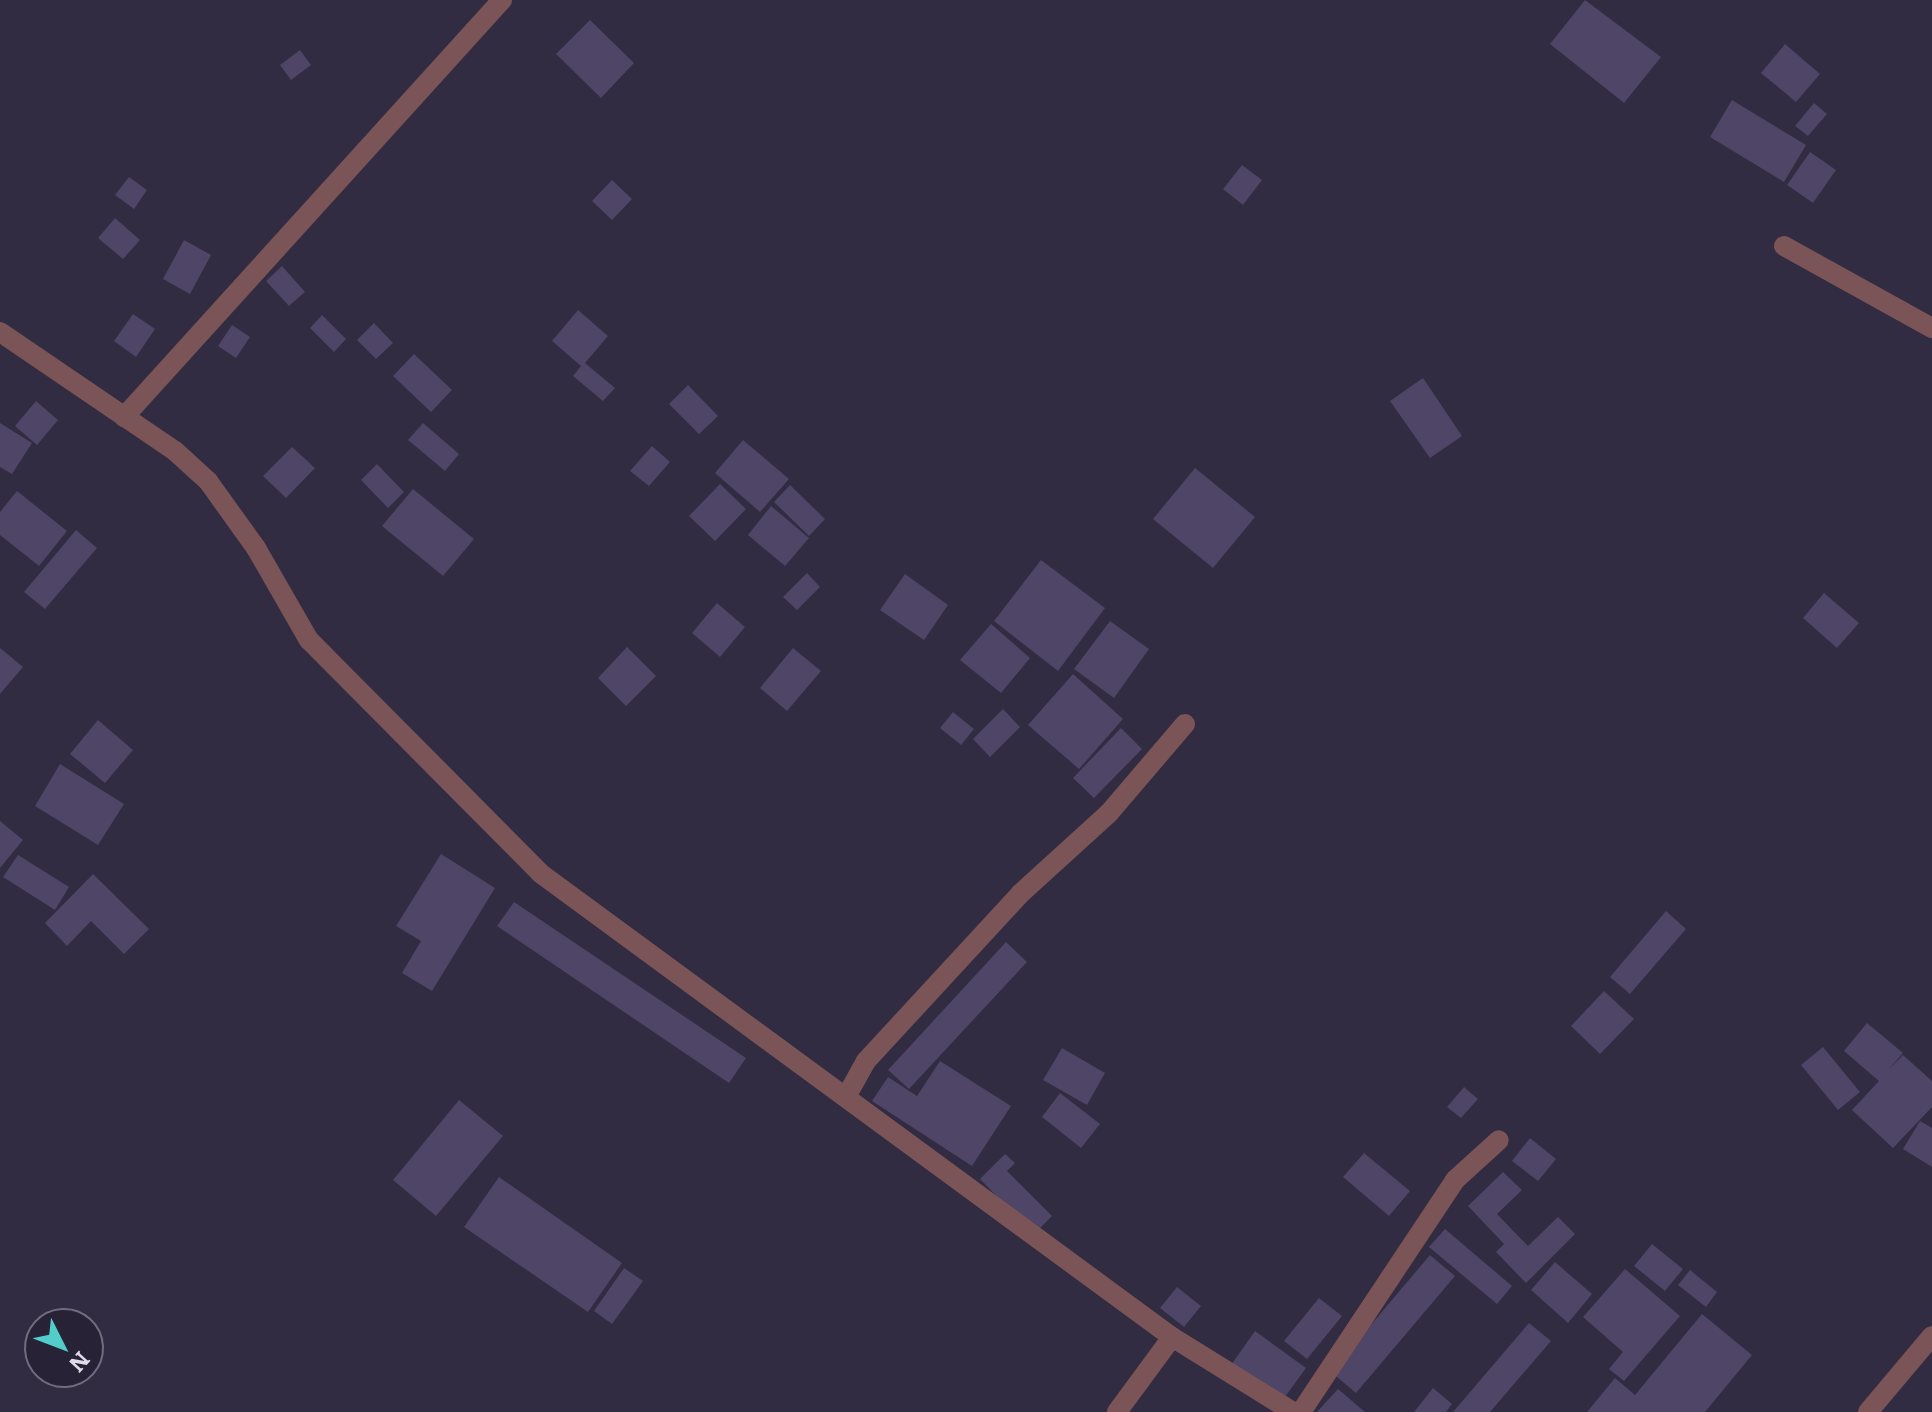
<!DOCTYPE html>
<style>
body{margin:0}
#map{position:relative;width:1932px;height:1412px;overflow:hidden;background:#312c41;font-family:Literata,serif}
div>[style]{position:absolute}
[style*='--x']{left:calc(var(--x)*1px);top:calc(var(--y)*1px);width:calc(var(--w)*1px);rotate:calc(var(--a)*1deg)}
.building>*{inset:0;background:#4e4567}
.minor>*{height:20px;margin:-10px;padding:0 10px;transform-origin:10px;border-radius:10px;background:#7b5457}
span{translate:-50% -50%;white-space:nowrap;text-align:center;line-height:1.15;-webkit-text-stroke:8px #272236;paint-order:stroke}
.north{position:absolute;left:24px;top:1308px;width:80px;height:80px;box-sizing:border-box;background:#272236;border:2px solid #716c7e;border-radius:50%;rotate:132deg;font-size:22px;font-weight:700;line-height:32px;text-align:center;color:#dfdcea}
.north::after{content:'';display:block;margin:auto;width:28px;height:36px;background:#53cdca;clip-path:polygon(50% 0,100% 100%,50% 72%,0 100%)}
</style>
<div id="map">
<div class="building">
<div style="clip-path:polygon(1585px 0,1661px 57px,1624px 103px,1550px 44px)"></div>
<div style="clip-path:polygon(590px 20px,634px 63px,601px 98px,556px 54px)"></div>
<div style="clip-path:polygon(1785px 44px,1820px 74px,1796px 102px,1761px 73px)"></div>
<div style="clip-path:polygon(300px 50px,311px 65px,291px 80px,280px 65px)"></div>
<div style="clip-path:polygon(1732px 100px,1806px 145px,1784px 182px,1710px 137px)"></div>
<div style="clip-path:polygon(1814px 103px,1827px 114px,1808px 136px,1795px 126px)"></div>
<div style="clip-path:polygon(1810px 152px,1836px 170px,1813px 203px,1787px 185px)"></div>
<div style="clip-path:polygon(1242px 165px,1262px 180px,1243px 205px,1223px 189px)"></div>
<div style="clip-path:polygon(129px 177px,147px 190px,134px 209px,115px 195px)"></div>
<div style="clip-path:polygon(612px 180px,632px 199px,612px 220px,592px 201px)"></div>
<div style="clip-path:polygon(115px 218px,140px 240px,123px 259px,98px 238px)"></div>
<div style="clip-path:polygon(184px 240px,211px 255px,190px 294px,163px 279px)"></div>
<div style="clip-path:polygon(282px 266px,305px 292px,289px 306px,266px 281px)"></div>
<div style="clip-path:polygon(578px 310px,608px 336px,585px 363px,615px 388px,603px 401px,573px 376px,581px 366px,552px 341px)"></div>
<div style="clip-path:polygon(133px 314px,155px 329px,136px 357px,114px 341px)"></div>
<div style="clip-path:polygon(322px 315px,346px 339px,334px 352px,310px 328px)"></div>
<div style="clip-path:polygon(374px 323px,393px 343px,376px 359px,357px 340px)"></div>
<div style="clip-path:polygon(232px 325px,250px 337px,236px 358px,218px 346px)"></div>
<div style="clip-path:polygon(414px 354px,452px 390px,431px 412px,393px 376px)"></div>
<div style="clip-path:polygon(1423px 378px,1462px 436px,1430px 458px,1390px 401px)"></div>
<div style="clip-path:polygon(688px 385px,718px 416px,699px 434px,669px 404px)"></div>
<div style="clip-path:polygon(36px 401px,58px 420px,37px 445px,15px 426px)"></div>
<div style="clip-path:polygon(0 423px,32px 443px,12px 474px,0 467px)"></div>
<div style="clip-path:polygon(423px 423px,459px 454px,445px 471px,408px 440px)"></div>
<div style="clip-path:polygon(743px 440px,789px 479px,760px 512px,715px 473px)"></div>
<div style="clip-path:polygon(652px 446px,670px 462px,649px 486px,630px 471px)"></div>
<div style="clip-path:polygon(292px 447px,315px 468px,286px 498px,263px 476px)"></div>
<div style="clip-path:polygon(377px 464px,404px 492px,388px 508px,361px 480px)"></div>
<div style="clip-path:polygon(1195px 468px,1255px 517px,1213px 568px,1153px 519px)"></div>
<div style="clip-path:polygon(720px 484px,746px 509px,715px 541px,689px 516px)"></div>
<div style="clip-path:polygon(790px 485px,825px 519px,809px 536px,774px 502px)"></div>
<div style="clip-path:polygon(413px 489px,474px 539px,443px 576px,382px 526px)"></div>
<div style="clip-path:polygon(17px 491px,67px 531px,39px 566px,0 535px,0 512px)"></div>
<div style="clip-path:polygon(771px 506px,809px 538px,785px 566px,748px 535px)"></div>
<div style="clip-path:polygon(76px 530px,97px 548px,45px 609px,24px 592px)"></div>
<div style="clip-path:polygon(1041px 560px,1105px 608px,1058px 671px,994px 621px)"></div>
<div style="clip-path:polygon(807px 573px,820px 587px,797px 610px,783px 597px)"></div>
<div style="clip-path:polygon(905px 574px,948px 605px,924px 640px,880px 610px)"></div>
<div style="clip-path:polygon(1824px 593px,1859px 623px,1837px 648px,1803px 618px)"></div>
<div style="clip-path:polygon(717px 603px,745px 627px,720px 657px,692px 633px)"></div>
<div style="clip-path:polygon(1110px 621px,1149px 649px,1114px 698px,1074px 669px)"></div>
<div style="clip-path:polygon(991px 624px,1030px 658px,1001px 693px,960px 660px)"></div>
<div style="clip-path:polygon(627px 647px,656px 676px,626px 706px,598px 678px)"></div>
<div style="clip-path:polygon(0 648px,23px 667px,0 694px)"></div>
<div style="clip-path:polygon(793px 648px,821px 671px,787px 711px,760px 688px)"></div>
<div style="clip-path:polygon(1073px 674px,1123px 719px,1079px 769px,1028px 725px)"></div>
<div style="clip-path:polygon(1003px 709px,1020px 727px,990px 757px,973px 739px)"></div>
<div style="clip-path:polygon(953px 712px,974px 729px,961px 745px,940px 728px)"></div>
<div style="clip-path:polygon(98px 720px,133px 750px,105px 783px,70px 754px)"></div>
<div style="clip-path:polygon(1121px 728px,1142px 749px,1094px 798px,1073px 778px)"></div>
<div style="clip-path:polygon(60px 764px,124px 804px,98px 845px,35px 806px)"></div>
<div style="clip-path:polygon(0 821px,23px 840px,0 868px)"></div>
<div style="clip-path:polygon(441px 854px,495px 888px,432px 991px,402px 973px,421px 941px,396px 926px)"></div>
<div style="clip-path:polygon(18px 855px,69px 887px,55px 910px,3px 877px)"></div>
<div style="clip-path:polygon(93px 874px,149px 929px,124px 954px,91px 921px,67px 946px,45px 923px)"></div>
<div style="clip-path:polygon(514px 902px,746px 1058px,729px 1083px,497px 926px)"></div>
<div style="clip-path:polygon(1666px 911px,1686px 929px,1630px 994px,1610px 977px)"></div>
<div style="clip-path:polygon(1006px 942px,1027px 962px,909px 1089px,888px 1070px)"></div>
<div style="clip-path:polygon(1604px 991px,1634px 1019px,1600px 1054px,1571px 1026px)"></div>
<div style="clip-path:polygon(1867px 1023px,1903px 1053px,1889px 1069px,1903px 1055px,1932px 1081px,1932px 1107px,1893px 1148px,1852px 1110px,1879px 1081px,1844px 1051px)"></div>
<div style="clip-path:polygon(1823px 1047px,1860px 1092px,1838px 1110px,1801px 1065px)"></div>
<div style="clip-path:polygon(1062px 1048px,1105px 1073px,1087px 1105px,1043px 1080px)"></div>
<div style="clip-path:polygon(940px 1061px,1011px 1106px,972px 1166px,872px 1101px,888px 1077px,917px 1096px)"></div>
<div style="clip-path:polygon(1464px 1087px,1478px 1099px,1461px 1118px,1447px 1107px)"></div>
<div style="clip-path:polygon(1060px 1093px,1100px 1124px,1081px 1148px,1042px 1117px)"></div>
<div style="clip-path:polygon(459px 1100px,503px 1136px,436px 1216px,393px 1180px)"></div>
<div style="clip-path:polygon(1920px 1121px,1932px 1128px,1932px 1167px,1903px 1149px)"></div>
<div style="clip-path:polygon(1530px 1138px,1556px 1159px,1538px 1181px,1512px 1161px)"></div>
<div style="clip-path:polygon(1364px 1153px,1410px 1191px,1389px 1216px,1343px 1177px)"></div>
<div style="clip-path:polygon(1005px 1154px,1015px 1163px,1007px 1171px,1052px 1216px,1034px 1234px,980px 1179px)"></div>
<div style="clip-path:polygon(1503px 1172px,1522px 1190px,1497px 1214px,1528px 1246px,1558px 1217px,1575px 1234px,1526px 1283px,1496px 1252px,1504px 1244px,1468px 1206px)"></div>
<div style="clip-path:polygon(499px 1177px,622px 1263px,588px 1312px,464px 1227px)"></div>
<div style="clip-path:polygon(1445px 1229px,1512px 1286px,1497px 1304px,1429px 1247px)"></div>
<div style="clip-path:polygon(1652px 1244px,1683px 1269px,1665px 1291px,1634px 1266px)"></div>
<div style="clip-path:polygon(1430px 1255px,1455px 1276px,1356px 1393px,1331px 1372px)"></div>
<div style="clip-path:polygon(1555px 1262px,1592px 1294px,1568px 1323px,1531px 1290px)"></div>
<div style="clip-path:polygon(624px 1268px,643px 1281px,612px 1324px,594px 1311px)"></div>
<div style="clip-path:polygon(1625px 1269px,1680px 1316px,1624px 1381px,1609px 1369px,1623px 1352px,1583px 1317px)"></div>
<div style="clip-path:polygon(1690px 1270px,1717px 1292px,1706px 1307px,1678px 1285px)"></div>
<div style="clip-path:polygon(1177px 1287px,1201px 1306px,1184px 1327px,1160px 1308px)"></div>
<div style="clip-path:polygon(1319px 1298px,1342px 1316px,1307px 1359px,1284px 1341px)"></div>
<div style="clip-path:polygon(1702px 1314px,1752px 1355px,1705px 1412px,1587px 1412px,1615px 1378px,1635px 1395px)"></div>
<div style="clip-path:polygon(1529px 1323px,1551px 1341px,1490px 1412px,1453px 1412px)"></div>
<div style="clip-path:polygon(1255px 1331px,1306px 1368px,1282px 1401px,1231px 1365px)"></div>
<div style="clip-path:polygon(1433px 1388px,1452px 1404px,1446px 1412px,1414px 1412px)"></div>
<div style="clip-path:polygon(1338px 1389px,1365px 1412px,1317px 1412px)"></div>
</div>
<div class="minor">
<div style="--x:1784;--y:246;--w:169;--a:29"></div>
<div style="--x:0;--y:332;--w:212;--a:34.2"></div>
<div style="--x:175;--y:451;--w:45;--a:42.3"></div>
<div style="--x:208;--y:481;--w:82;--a:54.4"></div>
<div style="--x:256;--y:548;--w:106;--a:60.1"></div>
<div style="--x:309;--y:640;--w:328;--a:45.2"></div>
<div style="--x:540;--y:873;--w:784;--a:36.29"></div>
<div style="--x:1172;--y:1337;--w:142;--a:31.8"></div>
<div style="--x:124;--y:417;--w:563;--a:-47.81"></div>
<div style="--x:846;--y:1097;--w:41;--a:-60.9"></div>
<div style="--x:866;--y:1061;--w:227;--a:-47.3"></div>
<div style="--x:1020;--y:894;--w:120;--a:-42.3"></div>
<div style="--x:1109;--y:813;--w:117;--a:-49.5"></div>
<div style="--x:1117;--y:1412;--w:93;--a:-53.7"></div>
<div style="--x:1301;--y:1412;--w:278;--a:-56.4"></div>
<div style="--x:1455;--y:1180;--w:59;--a:-42.3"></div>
<div style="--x:1868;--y:1412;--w:99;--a:-49.9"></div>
</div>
<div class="north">N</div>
</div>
